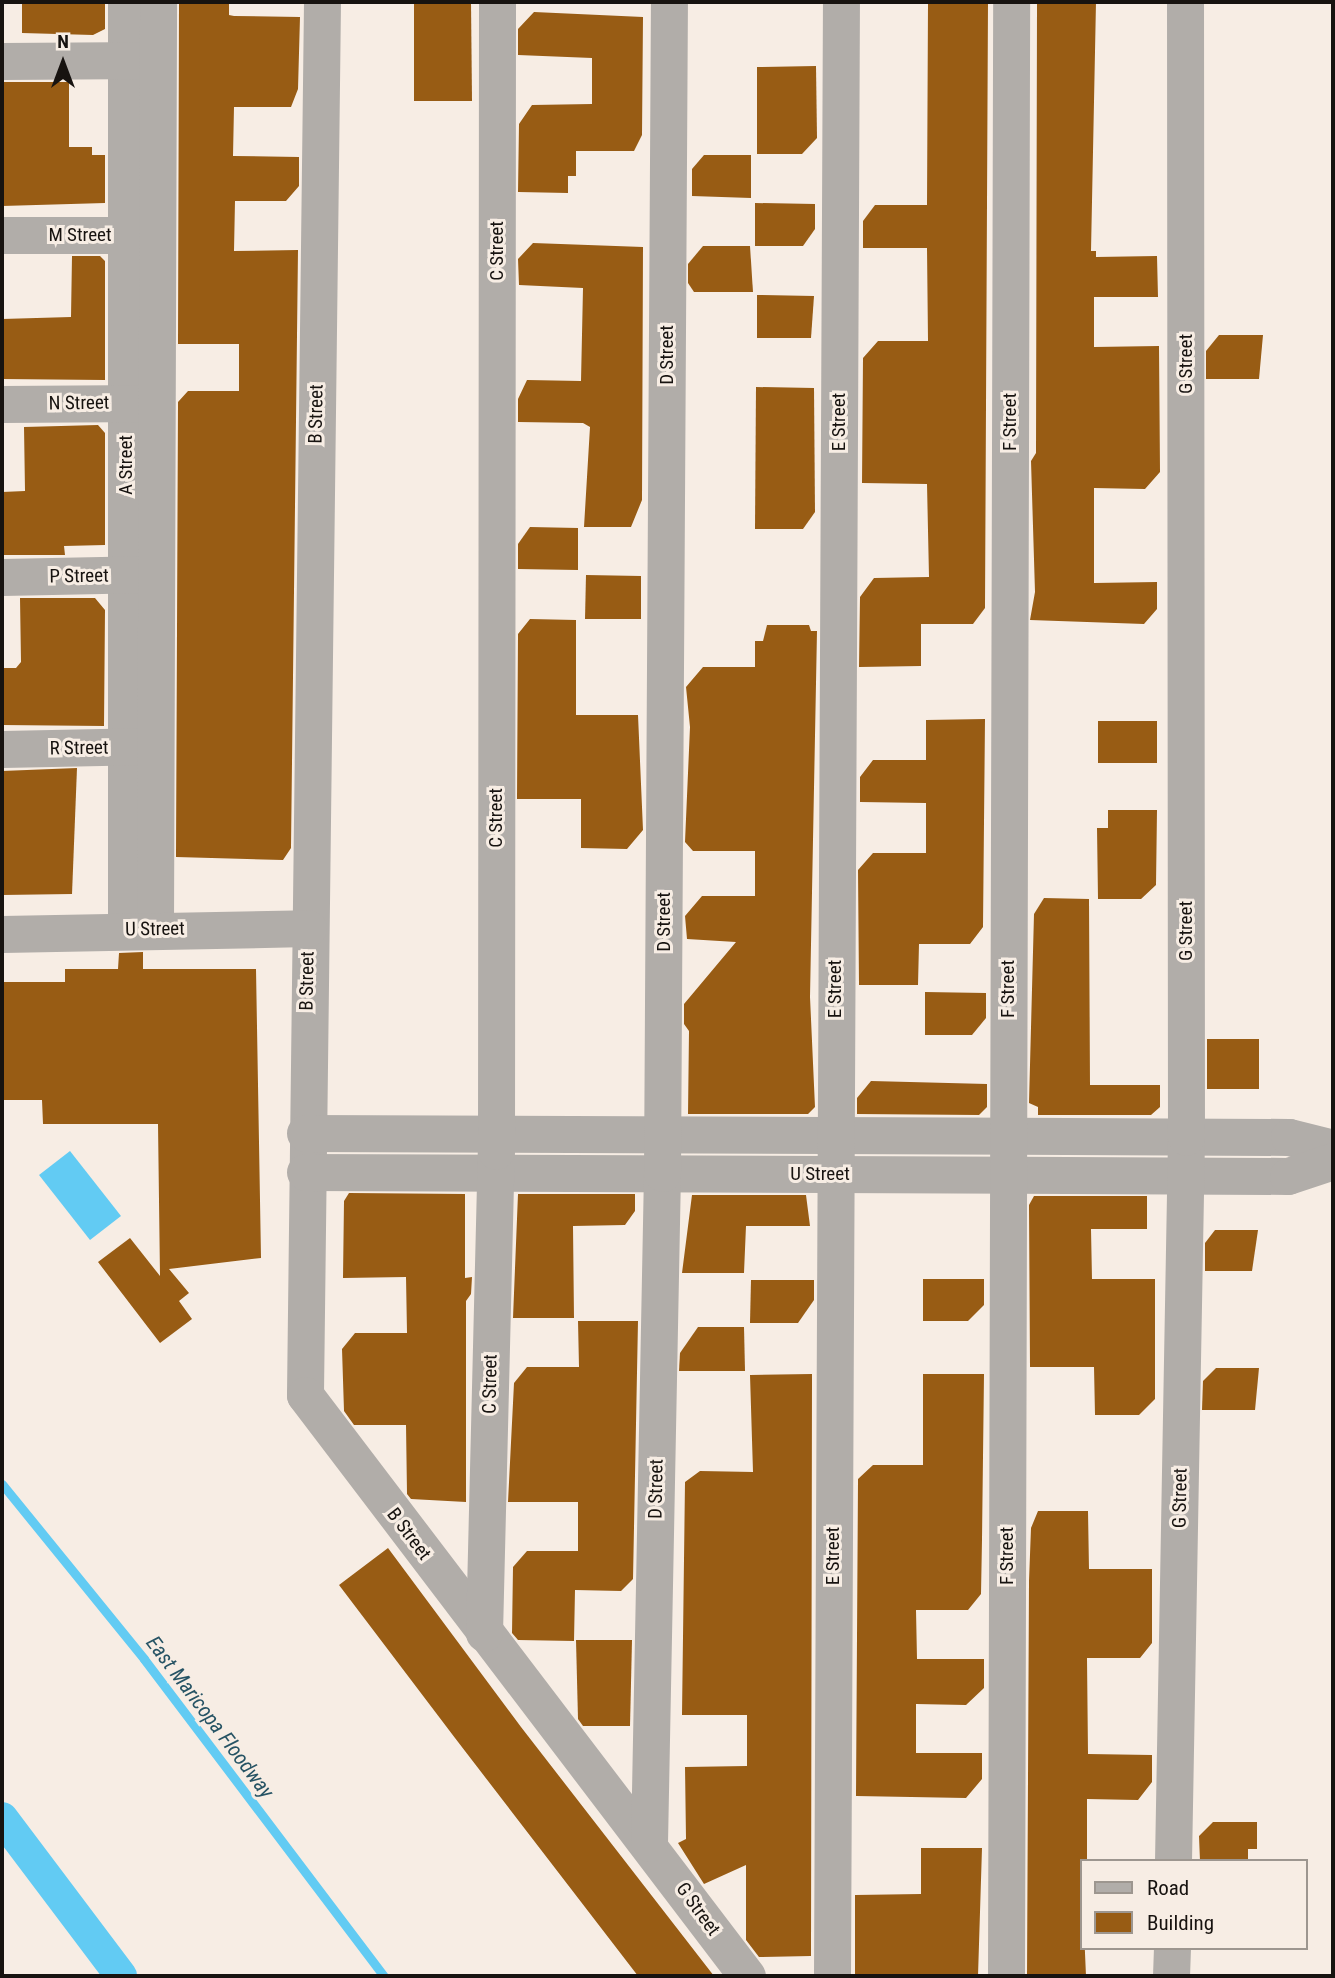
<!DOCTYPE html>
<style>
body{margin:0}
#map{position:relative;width:1335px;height:1978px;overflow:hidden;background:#f7ede4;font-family:"Roboto Condensed",sans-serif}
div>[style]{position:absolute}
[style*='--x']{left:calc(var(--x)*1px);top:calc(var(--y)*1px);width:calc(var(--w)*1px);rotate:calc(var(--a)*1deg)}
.water>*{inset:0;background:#62cbf3}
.stream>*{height:9px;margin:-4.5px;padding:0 4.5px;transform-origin:4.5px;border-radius:4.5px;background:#62cbf3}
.canal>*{height:32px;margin:-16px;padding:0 16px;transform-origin:16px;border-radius:16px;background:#62cbf3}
.building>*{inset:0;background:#985c14}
.minor>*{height:37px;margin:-18.5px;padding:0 18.5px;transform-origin:18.5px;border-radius:18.5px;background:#b1ada9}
span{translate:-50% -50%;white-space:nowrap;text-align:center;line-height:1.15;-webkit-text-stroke:6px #f7ede4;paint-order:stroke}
.street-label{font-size:19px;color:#171310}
.water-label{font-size:21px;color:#265364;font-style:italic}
.frame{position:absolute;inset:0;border:4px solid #171310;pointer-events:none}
.legend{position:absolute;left:1080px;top:1859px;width:228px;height:91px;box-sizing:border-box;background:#f7ede4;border:2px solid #9d968f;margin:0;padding:9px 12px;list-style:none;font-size:21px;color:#171310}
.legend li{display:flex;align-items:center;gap:14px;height:35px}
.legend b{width:35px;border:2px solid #9d968f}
.north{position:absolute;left:28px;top:28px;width:70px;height:70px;-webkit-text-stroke:5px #f7ede4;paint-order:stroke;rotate:0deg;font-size:19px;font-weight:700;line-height:28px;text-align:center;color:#171310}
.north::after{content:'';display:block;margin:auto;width:24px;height:32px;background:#171310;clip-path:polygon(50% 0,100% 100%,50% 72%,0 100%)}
</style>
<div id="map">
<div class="water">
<div style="clip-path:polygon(70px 1151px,121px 1216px,90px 1240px,39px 1175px)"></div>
</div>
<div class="stream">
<div style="--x:2;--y:1484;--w:225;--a:50.9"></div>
<div style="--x:144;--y:1659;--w:398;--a:52.9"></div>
</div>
<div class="canal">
<div style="--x:2;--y:1818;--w:198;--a:53"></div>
</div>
<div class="building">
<div style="clip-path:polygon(22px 2px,105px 2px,105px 29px,93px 35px,22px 33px)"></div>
<div style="clip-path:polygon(179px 2px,229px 2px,229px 15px,234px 16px,300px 17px,298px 89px,291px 107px,234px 107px,233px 156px,299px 157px,299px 186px,286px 201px,235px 201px,234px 251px,298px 250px,291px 848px,283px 860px,176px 857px,178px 402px,188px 391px,239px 391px,239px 344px,178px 344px)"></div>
<div style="clip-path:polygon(414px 2px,471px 2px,472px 101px,414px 101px)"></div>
<div style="clip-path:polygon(928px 2px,988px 2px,985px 608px,973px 624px,921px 624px,921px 666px,859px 667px,860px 597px,874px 578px,929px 577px,927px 484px,862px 483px,863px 358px,878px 341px,928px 341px,927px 248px,863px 248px,863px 221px,875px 205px,927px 205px)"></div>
<div style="clip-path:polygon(1037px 2px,1096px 2px,1091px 251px,1096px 251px,1096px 257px,1157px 256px,1158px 297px,1094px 297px,1094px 347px,1159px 346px,1160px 472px,1145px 489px,1094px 488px,1094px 583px,1157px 582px,1157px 609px,1144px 624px,1030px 620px,1035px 592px,1031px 461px,1036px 453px)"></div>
<div style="clip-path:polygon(534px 12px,643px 17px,642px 135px,634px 151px,576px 151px,576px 176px,568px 176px,568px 193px,518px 192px,519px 124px,532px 105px,592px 104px,592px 58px,518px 55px,518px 29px)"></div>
<div style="clip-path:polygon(816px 66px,817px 138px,802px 154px,757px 154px,757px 67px)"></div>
<div style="clip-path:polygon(2px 82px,69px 82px,69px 147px,92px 147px,92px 155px,105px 155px,105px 203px,2px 206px)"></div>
<div style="clip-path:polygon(704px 155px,751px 155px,751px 198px,692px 196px,692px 169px)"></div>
<div style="clip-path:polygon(755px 203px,815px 204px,815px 229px,803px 246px,755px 246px)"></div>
<div style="clip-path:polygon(533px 243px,643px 247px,642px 500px,631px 527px,584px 527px,590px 427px,583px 423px,518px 422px,518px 399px,527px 380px,581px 381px,583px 288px,519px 285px,518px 259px)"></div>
<div style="clip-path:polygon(703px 246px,750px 246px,753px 292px,694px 292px,688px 283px,688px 264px)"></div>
<div style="clip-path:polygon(72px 256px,100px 256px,105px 261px,105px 380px,2px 379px,2px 319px,71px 317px)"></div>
<div style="clip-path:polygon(757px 295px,814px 296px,811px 338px,757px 338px)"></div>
<div style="clip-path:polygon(1219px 335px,1263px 335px,1259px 379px,1206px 379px,1206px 351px)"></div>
<div style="clip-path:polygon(756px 387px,814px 388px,815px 512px,803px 529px,755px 529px)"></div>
<div style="clip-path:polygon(98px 425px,105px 433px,105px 545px,64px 546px,65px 555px,2px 555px,2px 492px,25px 491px,24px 427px)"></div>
<div style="clip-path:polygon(530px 527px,578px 528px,578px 570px,518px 569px,518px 544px)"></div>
<div style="clip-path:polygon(586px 575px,641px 576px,641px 619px,585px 619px)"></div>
<div style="clip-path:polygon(20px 598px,95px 598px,105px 610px,104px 726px,2px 725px,2px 668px,16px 668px,21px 662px)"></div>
<div style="clip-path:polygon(530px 619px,576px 620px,576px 715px,638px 715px,643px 830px,627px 849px,581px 848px,581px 799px,517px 799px,518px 634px)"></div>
<div style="clip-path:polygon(767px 625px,809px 625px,811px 631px,817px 631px,810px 997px,815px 1107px,808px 1114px,688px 1114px,689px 1031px,684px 1024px,684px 1004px,736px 942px,687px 939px,685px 916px,702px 896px,755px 896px,755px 851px,693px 851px,685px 842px,690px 727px,686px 687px,703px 667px,755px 667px,755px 641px,763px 641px)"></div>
<div style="clip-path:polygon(985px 719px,983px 927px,970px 944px,919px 944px,918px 985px,859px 985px,858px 870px,873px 853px,926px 853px,926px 803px,860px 802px,860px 777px,873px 760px,926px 760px,926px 720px)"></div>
<div style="clip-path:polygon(1098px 721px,1157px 721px,1157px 763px,1098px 763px)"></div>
<div style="clip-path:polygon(77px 768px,72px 894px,2px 895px,2px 771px)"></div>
<div style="clip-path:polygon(1108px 810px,1157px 810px,1156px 885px,1141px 899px,1098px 899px,1097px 828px,1108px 828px)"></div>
<div style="clip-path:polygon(1044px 898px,1089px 899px,1090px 1085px,1160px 1085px,1160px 1107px,1151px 1115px,1038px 1115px,1038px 1107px,1029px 1103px,1034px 914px)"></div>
<div style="clip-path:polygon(143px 952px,143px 969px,256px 969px,261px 1258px,169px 1269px,189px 1293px,179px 1301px,192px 1319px,160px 1343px,98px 1262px,130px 1238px,160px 1276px,158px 1124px,43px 1124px,42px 1100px,2px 1100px,2px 982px,65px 982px,65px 969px,118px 969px,119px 953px)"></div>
<div style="clip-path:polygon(925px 992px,986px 993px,986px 1018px,972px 1035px,925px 1035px)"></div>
<div style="clip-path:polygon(1207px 1039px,1259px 1039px,1259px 1089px,1207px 1089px)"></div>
<div style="clip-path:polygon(871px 1081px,987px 1084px,987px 1107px,979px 1115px,857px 1114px,857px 1098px)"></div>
<div style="clip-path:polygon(349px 1193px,465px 1194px,465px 1278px,472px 1277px,471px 1294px,466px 1301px,466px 1502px,411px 1499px,407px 1494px,406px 1425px,354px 1425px,344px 1411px,342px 1349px,355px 1333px,407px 1333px,406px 1277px,343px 1278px,344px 1201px)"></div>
<div style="clip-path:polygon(518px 1194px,635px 1194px,635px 1211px,625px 1225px,573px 1226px,574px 1318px,513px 1318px)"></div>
<div style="clip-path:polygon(692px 1195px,806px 1195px,810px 1226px,746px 1226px,744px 1273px,682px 1273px)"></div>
<div style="clip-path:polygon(1034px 1196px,1147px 1196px,1147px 1229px,1091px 1229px,1092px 1279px,1155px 1279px,1155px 1399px,1139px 1415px,1095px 1415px,1094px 1367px,1030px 1367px,1029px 1205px)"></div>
<div style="clip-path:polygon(1215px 1230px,1258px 1230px,1252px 1271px,1205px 1271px,1205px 1243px)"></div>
<div style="clip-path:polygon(923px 1279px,984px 1279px,984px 1305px,968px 1321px,923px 1321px)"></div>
<div style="clip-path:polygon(751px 1280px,814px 1280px,814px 1300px,798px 1323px,750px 1323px)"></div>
<div style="clip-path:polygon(578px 1321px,638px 1321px,633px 1579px,621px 1591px,575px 1590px,574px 1641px,518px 1640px,512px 1633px,513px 1567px,527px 1551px,578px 1551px,578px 1502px,508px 1502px,514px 1383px,527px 1367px,579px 1367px)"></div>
<div style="clip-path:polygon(698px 1327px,744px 1327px,745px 1371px,679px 1371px,680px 1353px)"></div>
<div style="clip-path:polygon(1216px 1368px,1259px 1368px,1255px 1410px,1202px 1410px,1203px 1381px)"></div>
<div style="clip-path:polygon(812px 1374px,811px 1956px,759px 1957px,746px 1940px,746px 1865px,704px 1884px,678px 1843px,686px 1839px,685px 1767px,747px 1766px,747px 1715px,682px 1715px,685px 1482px,700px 1471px,753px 1472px,750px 1375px)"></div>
<div style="clip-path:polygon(923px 1374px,984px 1374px,982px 1540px,981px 1594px,968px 1610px,916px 1610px,917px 1659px,984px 1659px,984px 1688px,966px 1705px,916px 1704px,916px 1753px,982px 1753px,982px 1779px,966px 1798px,856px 1796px,858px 1479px,873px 1465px,923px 1465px)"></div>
<div style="clip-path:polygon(1038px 1511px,1088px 1511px,1089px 1569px,1152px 1569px,1152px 1643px,1140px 1658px,1087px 1658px,1088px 1754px,1152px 1755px,1152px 1782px,1138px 1800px,1087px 1799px,1087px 1861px,1081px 1861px,1086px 1976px,1027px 1976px,1029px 1581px,1031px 1528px)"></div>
<div style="clip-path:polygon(388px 1548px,521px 1727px,714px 1976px,638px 1976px,455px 1738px,339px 1585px)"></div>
<div style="clip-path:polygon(576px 1640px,632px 1640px,630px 1726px,583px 1726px,578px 1719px)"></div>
<div style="clip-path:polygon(1213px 1822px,1257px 1822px,1257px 1849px,1248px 1849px,1248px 1861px,1200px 1861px,1199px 1836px)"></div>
<div style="clip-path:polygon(921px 1848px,982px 1848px,978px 1976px,855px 1976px,855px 1895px,921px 1894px)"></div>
</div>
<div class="minor">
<div style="--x:126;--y:2;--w:927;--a:90"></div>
<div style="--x:322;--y:2;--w:1393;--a:90.7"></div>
<div style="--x:305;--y:1395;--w:730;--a:52.74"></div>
<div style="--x:2;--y:61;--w:148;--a:-0.4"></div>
<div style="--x:2;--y:235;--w:149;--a:0"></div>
<div style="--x:2;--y:404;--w:147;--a:-0.4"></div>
<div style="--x:2;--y:577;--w:149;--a:-1.2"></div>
<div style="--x:2;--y:749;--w:149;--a:-1.2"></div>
<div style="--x:155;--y:928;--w:926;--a:-89.81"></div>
<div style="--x:2;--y:934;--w:306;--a:-1.1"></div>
<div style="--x:305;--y:1133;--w:984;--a:0.23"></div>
<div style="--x:1289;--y:1137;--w:45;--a:14"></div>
<div style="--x:305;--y:1172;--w:983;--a:0.23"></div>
<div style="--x:1288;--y:1176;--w:47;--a:-18.4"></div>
<div style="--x:484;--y:1633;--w:482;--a:-88.6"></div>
<div style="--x:496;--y:1151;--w:1149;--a:-89.95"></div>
<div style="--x:649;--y:1843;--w:670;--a:-88.89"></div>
<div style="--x:662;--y:1173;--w:1171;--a:-89.66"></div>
<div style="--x:1173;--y:1861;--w:724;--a:-88.97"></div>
<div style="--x:1186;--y:1137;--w:1135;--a:-90.05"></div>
<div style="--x:832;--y:1976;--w:1974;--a:-89.74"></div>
<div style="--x:1006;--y:1976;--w:1974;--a:-89.85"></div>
<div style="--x:1171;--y:1976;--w:28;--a:-88"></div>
</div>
<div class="street-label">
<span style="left:80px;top:235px">M Street</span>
<span style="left:497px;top:251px;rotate:-90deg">C Street</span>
<span style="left:667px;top:355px;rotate:-90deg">D Street</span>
<span style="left:1186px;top:364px;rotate:-90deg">G Street</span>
<span style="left:79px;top:403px;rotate:-1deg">N Street</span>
<span style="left:316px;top:414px;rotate:-89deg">B Street</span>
<span style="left:839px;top:422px;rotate:-90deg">E Street</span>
<span style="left:1010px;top:422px;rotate:-90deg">F Street</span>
<span style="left:126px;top:465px;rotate:-90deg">A Street</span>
<span style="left:79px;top:576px;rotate:-1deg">P Street</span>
<span style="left:79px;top:748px;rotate:-1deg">R Street</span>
<span style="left:496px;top:818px;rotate:-90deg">C Street</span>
<span style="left:664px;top:922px;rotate:-90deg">D Street</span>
<span style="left:155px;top:929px;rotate:-1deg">U Street</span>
<span style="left:1186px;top:931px;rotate:-90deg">G Street</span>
<span style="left:307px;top:981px;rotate:-89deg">B Street</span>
<span style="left:835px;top:989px;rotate:-90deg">E Street</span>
<span style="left:1008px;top:989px;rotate:-90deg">F Street</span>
<span style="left:820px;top:1174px">U Street</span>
<span style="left:490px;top:1384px;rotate:-89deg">C Street</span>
<span style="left:656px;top:1489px;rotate:-89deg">D Street</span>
<span style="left:1180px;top:1498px;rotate:-89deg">G Street</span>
<span style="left:409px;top:1534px;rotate:53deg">B Street</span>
<span style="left:833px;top:1556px;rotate:-90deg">E Street</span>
<span style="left:1007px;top:1556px;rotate:-90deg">F Street</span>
<span style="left:698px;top:1909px;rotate:54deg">G Street</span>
</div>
<div class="water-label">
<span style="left:210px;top:1717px;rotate:53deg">East Maricopa Floodway</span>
</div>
<div class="frame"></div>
<ul class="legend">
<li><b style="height:9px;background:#b1ada9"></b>Road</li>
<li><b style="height:19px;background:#985c14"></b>Building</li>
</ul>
<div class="north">N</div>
</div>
